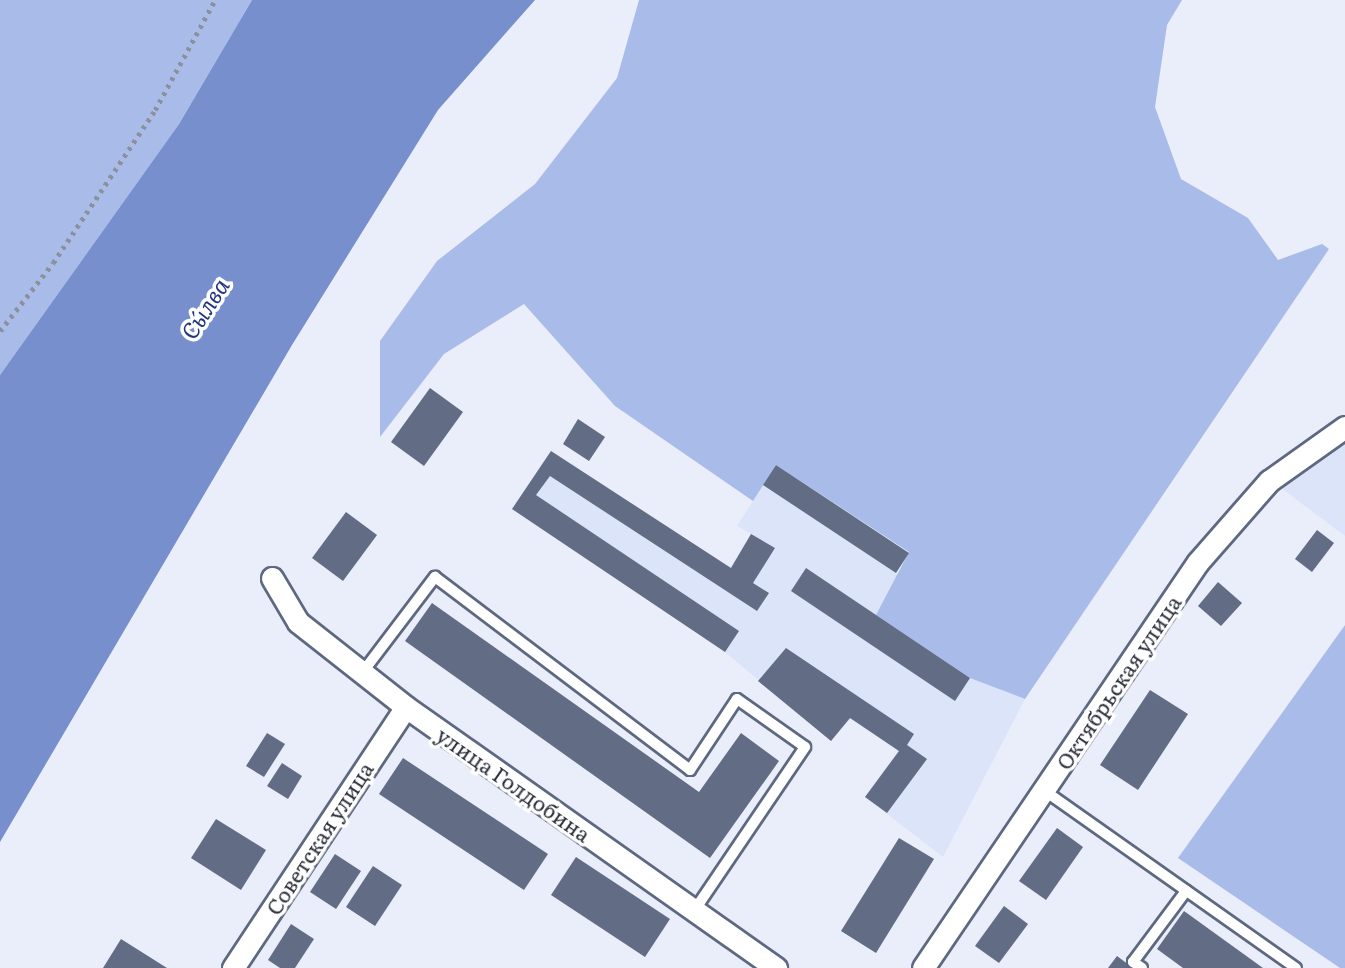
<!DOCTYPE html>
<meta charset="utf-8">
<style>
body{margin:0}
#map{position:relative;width:1345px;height:968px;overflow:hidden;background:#eaeefa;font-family:Literata,serif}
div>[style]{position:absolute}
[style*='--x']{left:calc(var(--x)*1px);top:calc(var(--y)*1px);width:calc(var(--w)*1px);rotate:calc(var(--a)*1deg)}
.built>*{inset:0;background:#dbe4f9}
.green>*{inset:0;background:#a9bbe8}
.water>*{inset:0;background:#778fcc}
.building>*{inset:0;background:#626c84}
.path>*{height:4.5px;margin-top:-2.25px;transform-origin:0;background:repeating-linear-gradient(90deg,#8c909b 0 3.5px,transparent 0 8.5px)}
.roads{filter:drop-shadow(2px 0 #5e6880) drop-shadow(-2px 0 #5e6880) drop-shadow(0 2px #5e6880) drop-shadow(0 -2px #5e6880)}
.service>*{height:10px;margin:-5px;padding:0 5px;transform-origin:5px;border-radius:5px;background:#fff}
.minor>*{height:21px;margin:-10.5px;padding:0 10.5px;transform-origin:10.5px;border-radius:10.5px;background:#fff}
span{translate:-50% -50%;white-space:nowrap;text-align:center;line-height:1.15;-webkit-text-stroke:7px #fff;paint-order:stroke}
.street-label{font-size:21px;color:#2b2f3a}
.water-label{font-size:23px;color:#20367d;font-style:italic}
</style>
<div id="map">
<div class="built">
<div style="clip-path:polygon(1345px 433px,1345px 536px,1277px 485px)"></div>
<div style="clip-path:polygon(551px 451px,730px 568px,751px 534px,737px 526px,776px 465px,909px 553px,896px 573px,970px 678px,1025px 699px,943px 857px,865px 797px,898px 751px,851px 718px,831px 741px,725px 652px,512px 509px)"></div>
</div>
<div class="green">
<div style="clip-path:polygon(0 0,252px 0,179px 124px,0 375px)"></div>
<div style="clip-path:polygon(639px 0,1182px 0,1167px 25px,1155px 107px,1181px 179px,1248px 218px,1278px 260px,1322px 244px,1329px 249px,1025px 699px,970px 678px,876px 615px,909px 552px,776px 465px,753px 501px,615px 406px,524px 304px,444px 354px,380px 437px,380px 341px,437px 261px,535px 184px,617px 78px)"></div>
<div style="clip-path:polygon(1345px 625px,1345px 968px,1340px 968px,1178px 858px)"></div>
</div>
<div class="water">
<div style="clip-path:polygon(252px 0,535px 0,438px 110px,292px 345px,0 842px,0 375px,179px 124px)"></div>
</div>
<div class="building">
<div style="clip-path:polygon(430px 388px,463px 412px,424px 466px,391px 442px)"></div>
<div style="clip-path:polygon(578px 419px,605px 437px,589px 461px,563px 444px)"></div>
<div style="clip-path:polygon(551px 451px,731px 568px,751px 534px,775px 548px,753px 583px,769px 593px,757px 611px,550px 476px,536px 495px,739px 631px,725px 652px,512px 509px)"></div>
<div style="clip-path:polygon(776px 465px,909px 553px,896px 573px,763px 485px)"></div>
<div style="clip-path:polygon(346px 512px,377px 535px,343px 581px,312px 558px)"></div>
<div style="clip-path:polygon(1317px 530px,1334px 543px,1312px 572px,1295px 559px)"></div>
<div style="clip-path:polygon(806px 568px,970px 678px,955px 701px,791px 591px)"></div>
<div style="clip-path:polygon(1218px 582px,1242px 603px,1221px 626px,1198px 606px)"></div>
<div style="clip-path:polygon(432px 603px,699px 792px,741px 733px,779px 761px,710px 858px,405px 641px)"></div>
<div style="clip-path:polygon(786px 648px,914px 734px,907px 745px,927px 759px,887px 813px,865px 797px,899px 751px,850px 718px,831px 741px,758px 681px)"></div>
<div style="clip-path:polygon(1150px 690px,1188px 714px,1138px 790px,1100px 765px)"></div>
<div style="clip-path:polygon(267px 733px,285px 744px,264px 777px,246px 766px)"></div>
<div style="clip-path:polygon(403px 758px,548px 854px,524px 890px,379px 794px)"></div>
<div style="clip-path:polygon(282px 763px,302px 776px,288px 799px,267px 786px)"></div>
<div style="clip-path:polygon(216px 819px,266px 850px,241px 890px,191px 858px)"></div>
<div style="clip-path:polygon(1057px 828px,1083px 847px,1046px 900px,1019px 881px)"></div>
<div style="clip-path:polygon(899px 838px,934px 859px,876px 953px,841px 931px)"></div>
<div style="clip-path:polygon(335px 854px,361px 871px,336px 909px,310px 892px)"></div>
<div style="clip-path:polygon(576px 857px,670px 919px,645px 957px,551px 895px)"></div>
<div style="clip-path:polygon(373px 866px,402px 885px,375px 926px,346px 907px)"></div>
<div style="clip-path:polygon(1004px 906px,1028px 924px,999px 963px,975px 946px)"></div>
<div style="clip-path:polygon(1184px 911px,1263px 968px,1183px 968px,1157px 949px)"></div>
<div style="clip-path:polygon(291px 924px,314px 939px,295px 968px,280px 968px,268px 960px)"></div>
<div style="clip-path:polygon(121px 939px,167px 968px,103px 968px)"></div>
<div style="clip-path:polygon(1117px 956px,1133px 968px,1108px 968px)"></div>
</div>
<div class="path">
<div style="--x:0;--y:331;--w:86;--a:-52.1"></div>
<div style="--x:53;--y:263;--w:184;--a:-56.3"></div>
<div style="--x:155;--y:110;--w:125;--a:-61.4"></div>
</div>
<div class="roads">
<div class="service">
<div style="--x:362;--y:673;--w:121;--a:-52.8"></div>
<div style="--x:435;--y:577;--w:320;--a:37.1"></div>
<div style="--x:690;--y:770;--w:85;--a:-56.5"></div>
<div style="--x:737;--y:699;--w:83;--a:35.2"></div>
<div style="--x:805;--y:747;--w:198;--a:124.1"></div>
<div style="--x:1045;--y:791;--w:307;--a:35.2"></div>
<div style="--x:1142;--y:968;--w:11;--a:-146"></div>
<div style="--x:1133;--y:962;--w:89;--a:-53.3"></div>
</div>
<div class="minor">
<div style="--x:272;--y:578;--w:51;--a:59.4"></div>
<div style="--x:298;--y:622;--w:137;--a:38.2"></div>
<div style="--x:406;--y:707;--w:453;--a:35.2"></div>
<div style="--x:233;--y:968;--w:313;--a:-56.5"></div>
<div style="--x:923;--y:968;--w:490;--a:-55.9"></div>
<div style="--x:1198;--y:562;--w:108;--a:-48.8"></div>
<div style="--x:1269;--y:481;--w:93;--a:-35.4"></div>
</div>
</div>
<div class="street-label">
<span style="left:1118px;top:682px;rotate:-56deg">Октябрьская улица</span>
<span style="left:514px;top:784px;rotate:35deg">улица Голдобина</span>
<span style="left:319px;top:838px;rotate:-57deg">Советская улица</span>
</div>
<div class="water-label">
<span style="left:204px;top:308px;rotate:-57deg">Сы́лва</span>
</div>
</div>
